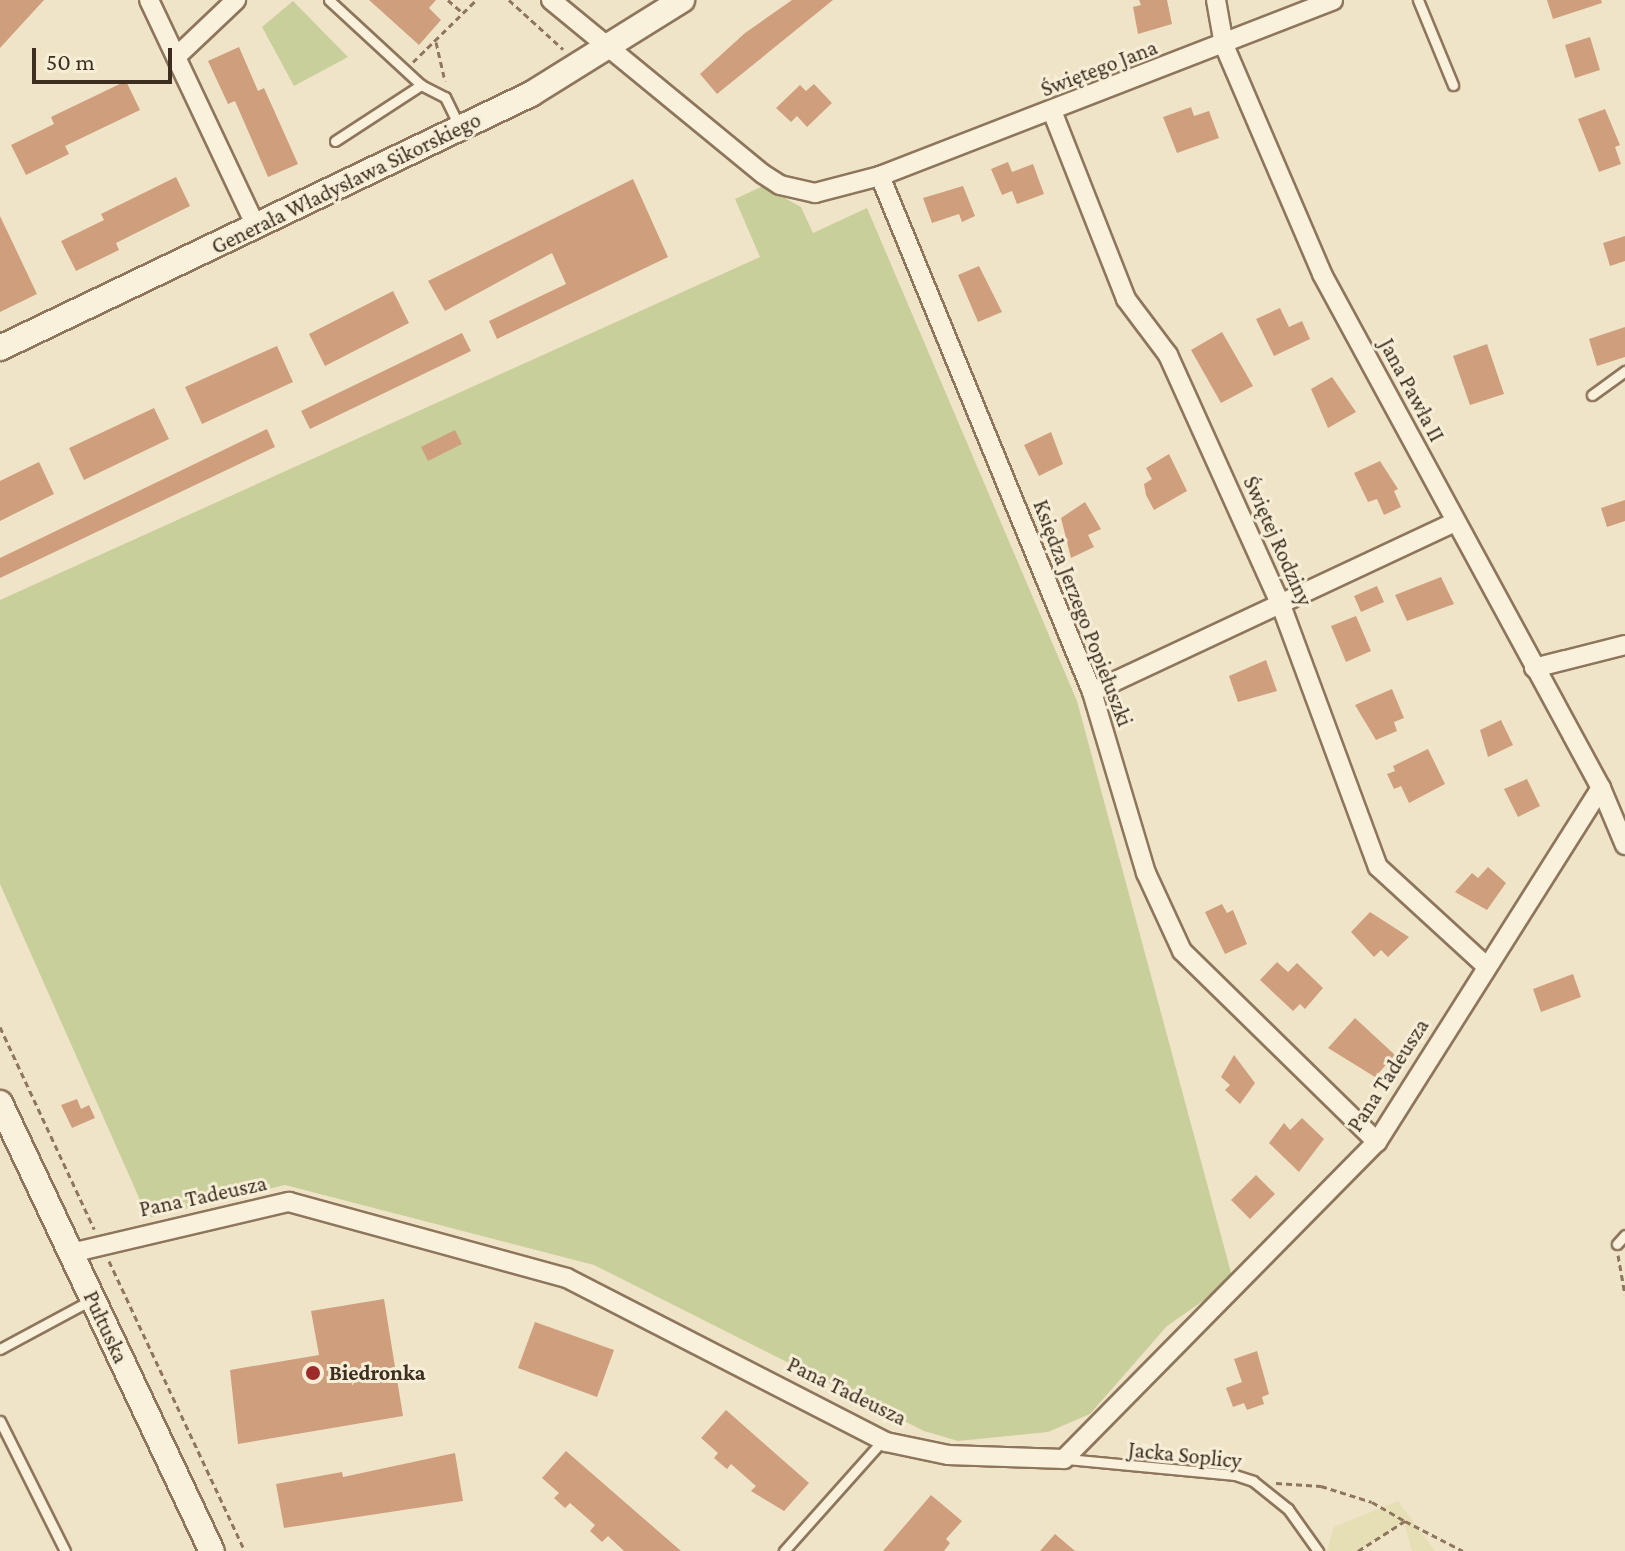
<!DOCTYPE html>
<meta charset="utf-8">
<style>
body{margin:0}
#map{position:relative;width:1625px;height:1551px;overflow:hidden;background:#f0e4c8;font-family:"Crimson Pro",serif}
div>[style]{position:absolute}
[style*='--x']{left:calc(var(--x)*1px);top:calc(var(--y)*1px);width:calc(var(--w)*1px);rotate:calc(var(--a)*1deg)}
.farmland>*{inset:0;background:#e6deb5}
.green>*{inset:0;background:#c9cf9b}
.building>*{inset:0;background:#cf9f7d}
.path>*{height:3px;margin-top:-1.5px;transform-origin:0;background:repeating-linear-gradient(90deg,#8d765c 0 6px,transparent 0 10px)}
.roads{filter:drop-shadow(2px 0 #8d765c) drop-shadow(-2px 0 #8d765c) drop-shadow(0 2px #8d765c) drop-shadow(0 -2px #8d765c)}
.lane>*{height:9px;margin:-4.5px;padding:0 4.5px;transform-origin:4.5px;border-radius:4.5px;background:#faf1dc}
.street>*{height:18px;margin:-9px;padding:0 9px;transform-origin:9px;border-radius:9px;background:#faf1dc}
.secondary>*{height:24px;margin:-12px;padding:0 12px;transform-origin:12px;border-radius:12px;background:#faf1dc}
.dots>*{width:22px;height:22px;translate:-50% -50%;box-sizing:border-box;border:4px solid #f7eed8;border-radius:50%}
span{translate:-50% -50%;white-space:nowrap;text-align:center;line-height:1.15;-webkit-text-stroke:6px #f7eed8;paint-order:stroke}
.street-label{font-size:22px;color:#3d2e20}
.poi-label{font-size:22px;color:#3d2e20;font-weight:700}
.left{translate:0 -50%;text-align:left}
.scale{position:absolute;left:32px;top:48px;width:140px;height:36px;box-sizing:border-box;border:4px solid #3d2e20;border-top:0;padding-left:10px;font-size:24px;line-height:28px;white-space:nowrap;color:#3d2e20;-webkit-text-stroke:6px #f7eed8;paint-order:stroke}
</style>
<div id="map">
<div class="farmland">
<div style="clip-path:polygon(1398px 1501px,1435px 1551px,1412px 1551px,1404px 1522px,1358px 1551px,1327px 1551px,1334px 1527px)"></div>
</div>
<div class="green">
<div style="clip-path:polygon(293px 1px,348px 57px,294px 86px,262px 27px)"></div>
<div style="clip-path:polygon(763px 186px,801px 207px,813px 233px,867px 208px,1077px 701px,1233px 1280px,1167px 1326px,1090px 1414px,1048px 1432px,958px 1441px,924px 1431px,594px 1265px,285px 1185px,148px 1218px,0 884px,0 600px,760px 257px,735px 199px)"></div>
</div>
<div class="building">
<div style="clip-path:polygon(0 0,44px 0,0 48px)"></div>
<div style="clip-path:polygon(369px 0,436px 0,429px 8px,441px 20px,419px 45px)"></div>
<div style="clip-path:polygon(792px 0,833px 0,717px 94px,700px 74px,745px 33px)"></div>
<div style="clip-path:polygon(1139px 0,1167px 0,1172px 24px,1138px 34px,1133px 7px,1141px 5px)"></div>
<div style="clip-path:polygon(1547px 0,1601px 0,1602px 3px,1553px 19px)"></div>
<div style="clip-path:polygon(1590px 37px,1600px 70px,1575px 78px,1565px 45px)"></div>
<div style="clip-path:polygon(239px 47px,258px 91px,264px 88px,298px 164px,268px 177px,235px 101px,228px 104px,208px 61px)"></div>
<div style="clip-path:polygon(126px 81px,140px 110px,65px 146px,69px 154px,26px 175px,11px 145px,54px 124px,51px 117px)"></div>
<div style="clip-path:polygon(814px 84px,832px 103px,807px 127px,797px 116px,791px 122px,776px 108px,800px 85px,806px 91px)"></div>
<div style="clip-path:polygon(1191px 107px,1194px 116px,1209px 111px,1219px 138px,1177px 153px,1163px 117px)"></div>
<div style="clip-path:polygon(1605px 109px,1620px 145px,1615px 147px,1621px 164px,1599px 172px,1578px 119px)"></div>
<div style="clip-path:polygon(1008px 162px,1012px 172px,1033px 164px,1044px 194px,1017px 204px,1012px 191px,1002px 195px,991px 169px)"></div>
<div style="clip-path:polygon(176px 177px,190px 206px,116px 243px,119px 250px,76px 271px,61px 241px,104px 220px,101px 214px)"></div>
<div style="clip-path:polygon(633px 179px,668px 257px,497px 339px,489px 321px,566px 284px,552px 253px,445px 311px,428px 281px)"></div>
<div style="clip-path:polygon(963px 186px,975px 216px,962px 222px,959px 214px,932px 223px,923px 198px)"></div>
<div style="clip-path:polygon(0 216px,37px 294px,0 312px)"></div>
<div style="clip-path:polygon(1625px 236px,1625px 261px,1610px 266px,1603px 243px)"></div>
<div style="clip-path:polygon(979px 266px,1002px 312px,978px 322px,958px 275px)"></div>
<div style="clip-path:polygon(393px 291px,409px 323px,325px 366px,309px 334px)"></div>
<div style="clip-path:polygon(1280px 308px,1289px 327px,1302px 321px,1310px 339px,1274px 356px,1256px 319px)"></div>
<div style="clip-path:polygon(1625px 327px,1625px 357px,1597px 366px,1589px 339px)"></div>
<div style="clip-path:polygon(1222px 332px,1253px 386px,1221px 403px,1191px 350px)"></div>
<div style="clip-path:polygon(462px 333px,471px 351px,310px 429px,301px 411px)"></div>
<div style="clip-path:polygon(1487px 344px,1504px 394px,1470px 405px,1453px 356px)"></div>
<div style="clip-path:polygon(277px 346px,293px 382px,202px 424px,185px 387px)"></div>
<div style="clip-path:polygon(1332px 377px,1356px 412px,1328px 428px,1311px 389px)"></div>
<div style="clip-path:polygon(154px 408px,169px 439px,84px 480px,69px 448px)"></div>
<div style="clip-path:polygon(267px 429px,275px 447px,0 578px,0 558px)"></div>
<div style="clip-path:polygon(455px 430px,462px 444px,428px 461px,421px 447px)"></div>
<div style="clip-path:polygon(1051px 432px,1063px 464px,1039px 476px,1024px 445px)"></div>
<div style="clip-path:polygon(1169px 454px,1187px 491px,1154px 510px,1146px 495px,1144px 484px,1152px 479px,1146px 468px)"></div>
<div style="clip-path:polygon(1380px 461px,1398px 489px,1394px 491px,1401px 507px,1384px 515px,1377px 499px,1368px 502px,1354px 473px)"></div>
<div style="clip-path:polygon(39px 462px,54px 494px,0 521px,0 481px)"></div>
<div style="clip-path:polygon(1625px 500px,1625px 521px,1607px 527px,1601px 508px)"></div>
<div style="clip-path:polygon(1085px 502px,1101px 529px,1088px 535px,1094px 547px,1071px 558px,1061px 518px)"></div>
<div style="clip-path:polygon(1441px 577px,1454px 604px,1407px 621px,1395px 595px)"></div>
<div style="clip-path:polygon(1377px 586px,1384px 602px,1361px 612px,1354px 596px)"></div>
<div style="clip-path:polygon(1356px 616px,1371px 651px,1346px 662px,1331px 626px)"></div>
<div style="clip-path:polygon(1266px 660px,1277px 691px,1238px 702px,1229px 676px)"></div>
<div style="clip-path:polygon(1392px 689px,1404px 718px,1394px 722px,1397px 731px,1376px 740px,1355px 705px)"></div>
<div style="clip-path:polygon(1501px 720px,1513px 745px,1488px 757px,1480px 730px)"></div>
<div style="clip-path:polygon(1428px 749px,1445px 784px,1409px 803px,1401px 786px,1394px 789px,1387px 774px,1395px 771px,1393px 766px)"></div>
<div style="clip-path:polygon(1527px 779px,1540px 806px,1518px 817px,1504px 789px)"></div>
<div style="clip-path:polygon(1488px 867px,1506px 883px,1487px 910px,1455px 892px,1472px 873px,1478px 878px)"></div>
<div style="clip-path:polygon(1222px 904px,1227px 913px,1233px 910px,1247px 944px,1225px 954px,1205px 912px)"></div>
<div style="clip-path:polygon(1370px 912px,1409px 937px,1388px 957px,1381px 950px,1374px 957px,1351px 932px)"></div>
<div style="clip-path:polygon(1277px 962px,1288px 972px,1297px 963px,1323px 988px,1305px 1009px,1300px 1004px,1293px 1011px,1260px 980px)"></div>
<div style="clip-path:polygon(1573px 974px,1581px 997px,1541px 1012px,1533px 989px)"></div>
<div style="clip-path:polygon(1355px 1018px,1395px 1055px,1375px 1077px,1328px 1048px)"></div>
<div style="clip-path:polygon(1234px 1055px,1255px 1083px,1240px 1104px,1225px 1090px,1230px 1085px,1221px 1077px)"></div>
<div style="clip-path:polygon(77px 1099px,81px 1109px,89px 1105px,95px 1118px,72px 1128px,61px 1105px)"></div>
<div style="clip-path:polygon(1302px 1118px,1324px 1139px,1299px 1172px,1269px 1143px,1284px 1123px,1290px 1130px)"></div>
<div style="clip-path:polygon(1256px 1175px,1275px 1194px,1250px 1219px,1231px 1200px)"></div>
<div style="clip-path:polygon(384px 1299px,403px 1416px,238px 1444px,230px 1370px,319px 1355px,311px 1311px)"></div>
<div style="clip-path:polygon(535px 1322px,614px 1350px,597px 1397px,518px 1368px)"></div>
<div style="clip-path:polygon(1257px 1351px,1269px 1394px,1262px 1397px,1264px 1404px,1247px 1410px,1244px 1403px,1233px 1407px,1226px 1388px,1242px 1382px,1234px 1359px)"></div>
<div style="clip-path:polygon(726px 1410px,809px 1483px,784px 1511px,751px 1491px,756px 1486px,731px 1464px,727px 1469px,714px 1458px,718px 1453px,701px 1438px)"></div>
<div style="clip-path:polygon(566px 1451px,681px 1551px,624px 1551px,608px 1536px,602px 1542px,590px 1531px,595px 1525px,570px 1503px,565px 1508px,554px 1498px,559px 1493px,542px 1478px)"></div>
<div style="clip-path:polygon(455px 1453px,463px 1501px,284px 1528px,276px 1484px,342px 1472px,343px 1477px)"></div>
<div style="clip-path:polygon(931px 1495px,962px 1521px,946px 1539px,950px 1543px,944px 1551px,883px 1551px)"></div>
<div style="clip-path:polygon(1055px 1534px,1075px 1551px,1040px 1551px)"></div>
</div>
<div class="path">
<div style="--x:448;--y:0;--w:20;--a:41"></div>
<div style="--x:509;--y:0;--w:73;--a:42.2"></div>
<div style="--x:436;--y:42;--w:40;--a:77"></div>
<div style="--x:413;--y:62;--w:88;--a:-44.5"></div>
<div style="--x:0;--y:1027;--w:223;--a:65"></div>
<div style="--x:1618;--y:1255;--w:40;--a:80"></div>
<div style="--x:109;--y:1261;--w:320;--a:64.9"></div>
<div style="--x:1276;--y:1483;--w:45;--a:3.8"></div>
<div style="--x:1321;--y:1486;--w:53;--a:17.4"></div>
<div style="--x:1372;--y:1502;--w:38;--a:30"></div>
<div style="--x:1358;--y:1551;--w:56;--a:-32.6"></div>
<div style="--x:1405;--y:1521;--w:65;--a:27.3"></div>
</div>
<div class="roads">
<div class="lane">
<div style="--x:329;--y:0;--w:125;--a:42.7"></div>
<div style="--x:1418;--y:0;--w:92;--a:67.6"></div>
<div style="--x:335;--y:141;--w:103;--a:-33.1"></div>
<div style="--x:421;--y:85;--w:27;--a:27"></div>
<div style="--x:445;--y:97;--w:32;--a:64"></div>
<div style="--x:1592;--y:395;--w:41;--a:-36"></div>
<div style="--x:1617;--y:1244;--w:12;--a:-48"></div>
<div style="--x:0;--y:1349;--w:106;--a:-28.3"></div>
<div style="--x:0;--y:1421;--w:145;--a:63.4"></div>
<div style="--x:1067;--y:1459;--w:169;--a:5.4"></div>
<div style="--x:1235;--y:1475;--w:19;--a:18"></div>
<div style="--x:1253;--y:1481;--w:45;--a:38.7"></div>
<div style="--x:1288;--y:1509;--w:52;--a:54.5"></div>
<div style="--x:784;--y:1551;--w:149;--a:-48.3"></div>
</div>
<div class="street">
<div style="--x:149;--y:0;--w:250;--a:64.7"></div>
<div style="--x:551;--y:0;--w:274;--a:39.4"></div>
<div style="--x:763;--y:174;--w:20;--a:33"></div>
<div style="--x:780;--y:185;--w:36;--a:13"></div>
<div style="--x:815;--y:193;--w:67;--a:-14.7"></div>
<div style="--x:880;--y:176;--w:486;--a:-21.2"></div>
<div style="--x:1216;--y:0;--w:46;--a:79.9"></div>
<div style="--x:1224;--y:45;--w:249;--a:66.8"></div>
<div style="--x:1322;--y:274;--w:585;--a:61.51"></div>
<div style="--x:1601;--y:788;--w:62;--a:67.2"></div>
<div style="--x:176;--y:57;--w:83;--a:-43.5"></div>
<div style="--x:1052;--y:111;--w:202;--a:68.5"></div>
<div style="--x:1126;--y:299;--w:70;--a:53.1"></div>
<div style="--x:1168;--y:355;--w:274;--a:65.7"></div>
<div style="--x:1281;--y:605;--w:279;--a:69.7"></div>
<div style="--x:1378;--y:867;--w:147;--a:42.5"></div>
<div style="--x:880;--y:176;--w:558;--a:67.66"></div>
<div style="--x:1092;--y:692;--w:189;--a:73.4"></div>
<div style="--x:1146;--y:873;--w:86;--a:65.2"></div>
<div style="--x:1182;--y:951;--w:273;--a:44.4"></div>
<div style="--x:1534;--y:668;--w:94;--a:-14.2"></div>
<div style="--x:1092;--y:692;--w:401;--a:-25.1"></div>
<div style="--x:71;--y:1253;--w:224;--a:-13.2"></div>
<div style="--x:289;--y:1202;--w:288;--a:15.3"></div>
<div style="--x:567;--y:1278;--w:359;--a:27.2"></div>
<div style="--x:886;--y:1442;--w:63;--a:11.8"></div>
<div style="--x:948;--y:1455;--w:116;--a:2"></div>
<div style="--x:1064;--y:1459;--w:445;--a:-45.4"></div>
<div style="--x:1377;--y:1142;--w:419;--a:-57.7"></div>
</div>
<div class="secondary">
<div style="--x:0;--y:348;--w:589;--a:-25.56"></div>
<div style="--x:531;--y:94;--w:178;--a:-31.9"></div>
<div style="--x:0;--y:1103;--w:496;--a:64.7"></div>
</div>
</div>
<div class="dots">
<div style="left:313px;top:1373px;background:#9e2a2b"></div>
</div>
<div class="street-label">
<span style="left:1099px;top:68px;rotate:-21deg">Świętego Jana</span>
<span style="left:346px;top:183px;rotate:-26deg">Generała Władysława Sikorskiego</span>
<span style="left:1412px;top:390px;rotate:62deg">Jana Pawła II</span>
<span style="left:1278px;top:541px;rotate:66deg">Świętej Rodziny</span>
<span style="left:1083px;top:613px;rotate:69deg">Księdza Jerzego Popiełuszki</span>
<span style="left:1388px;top:1075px;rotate:-57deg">Pana Tadeusza</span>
<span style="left:203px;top:1196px;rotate:-12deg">Pana Tadeusza</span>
<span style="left:106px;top:1327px;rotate:65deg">Pułtuska</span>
<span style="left:847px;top:1391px;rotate:26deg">Pana Tadeusza</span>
<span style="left:1185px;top:1455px;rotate:6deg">Jacka Soplicy</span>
</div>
<div class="poi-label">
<span class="left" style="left:329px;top:1373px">Biedronka</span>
</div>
<div class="scale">50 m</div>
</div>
